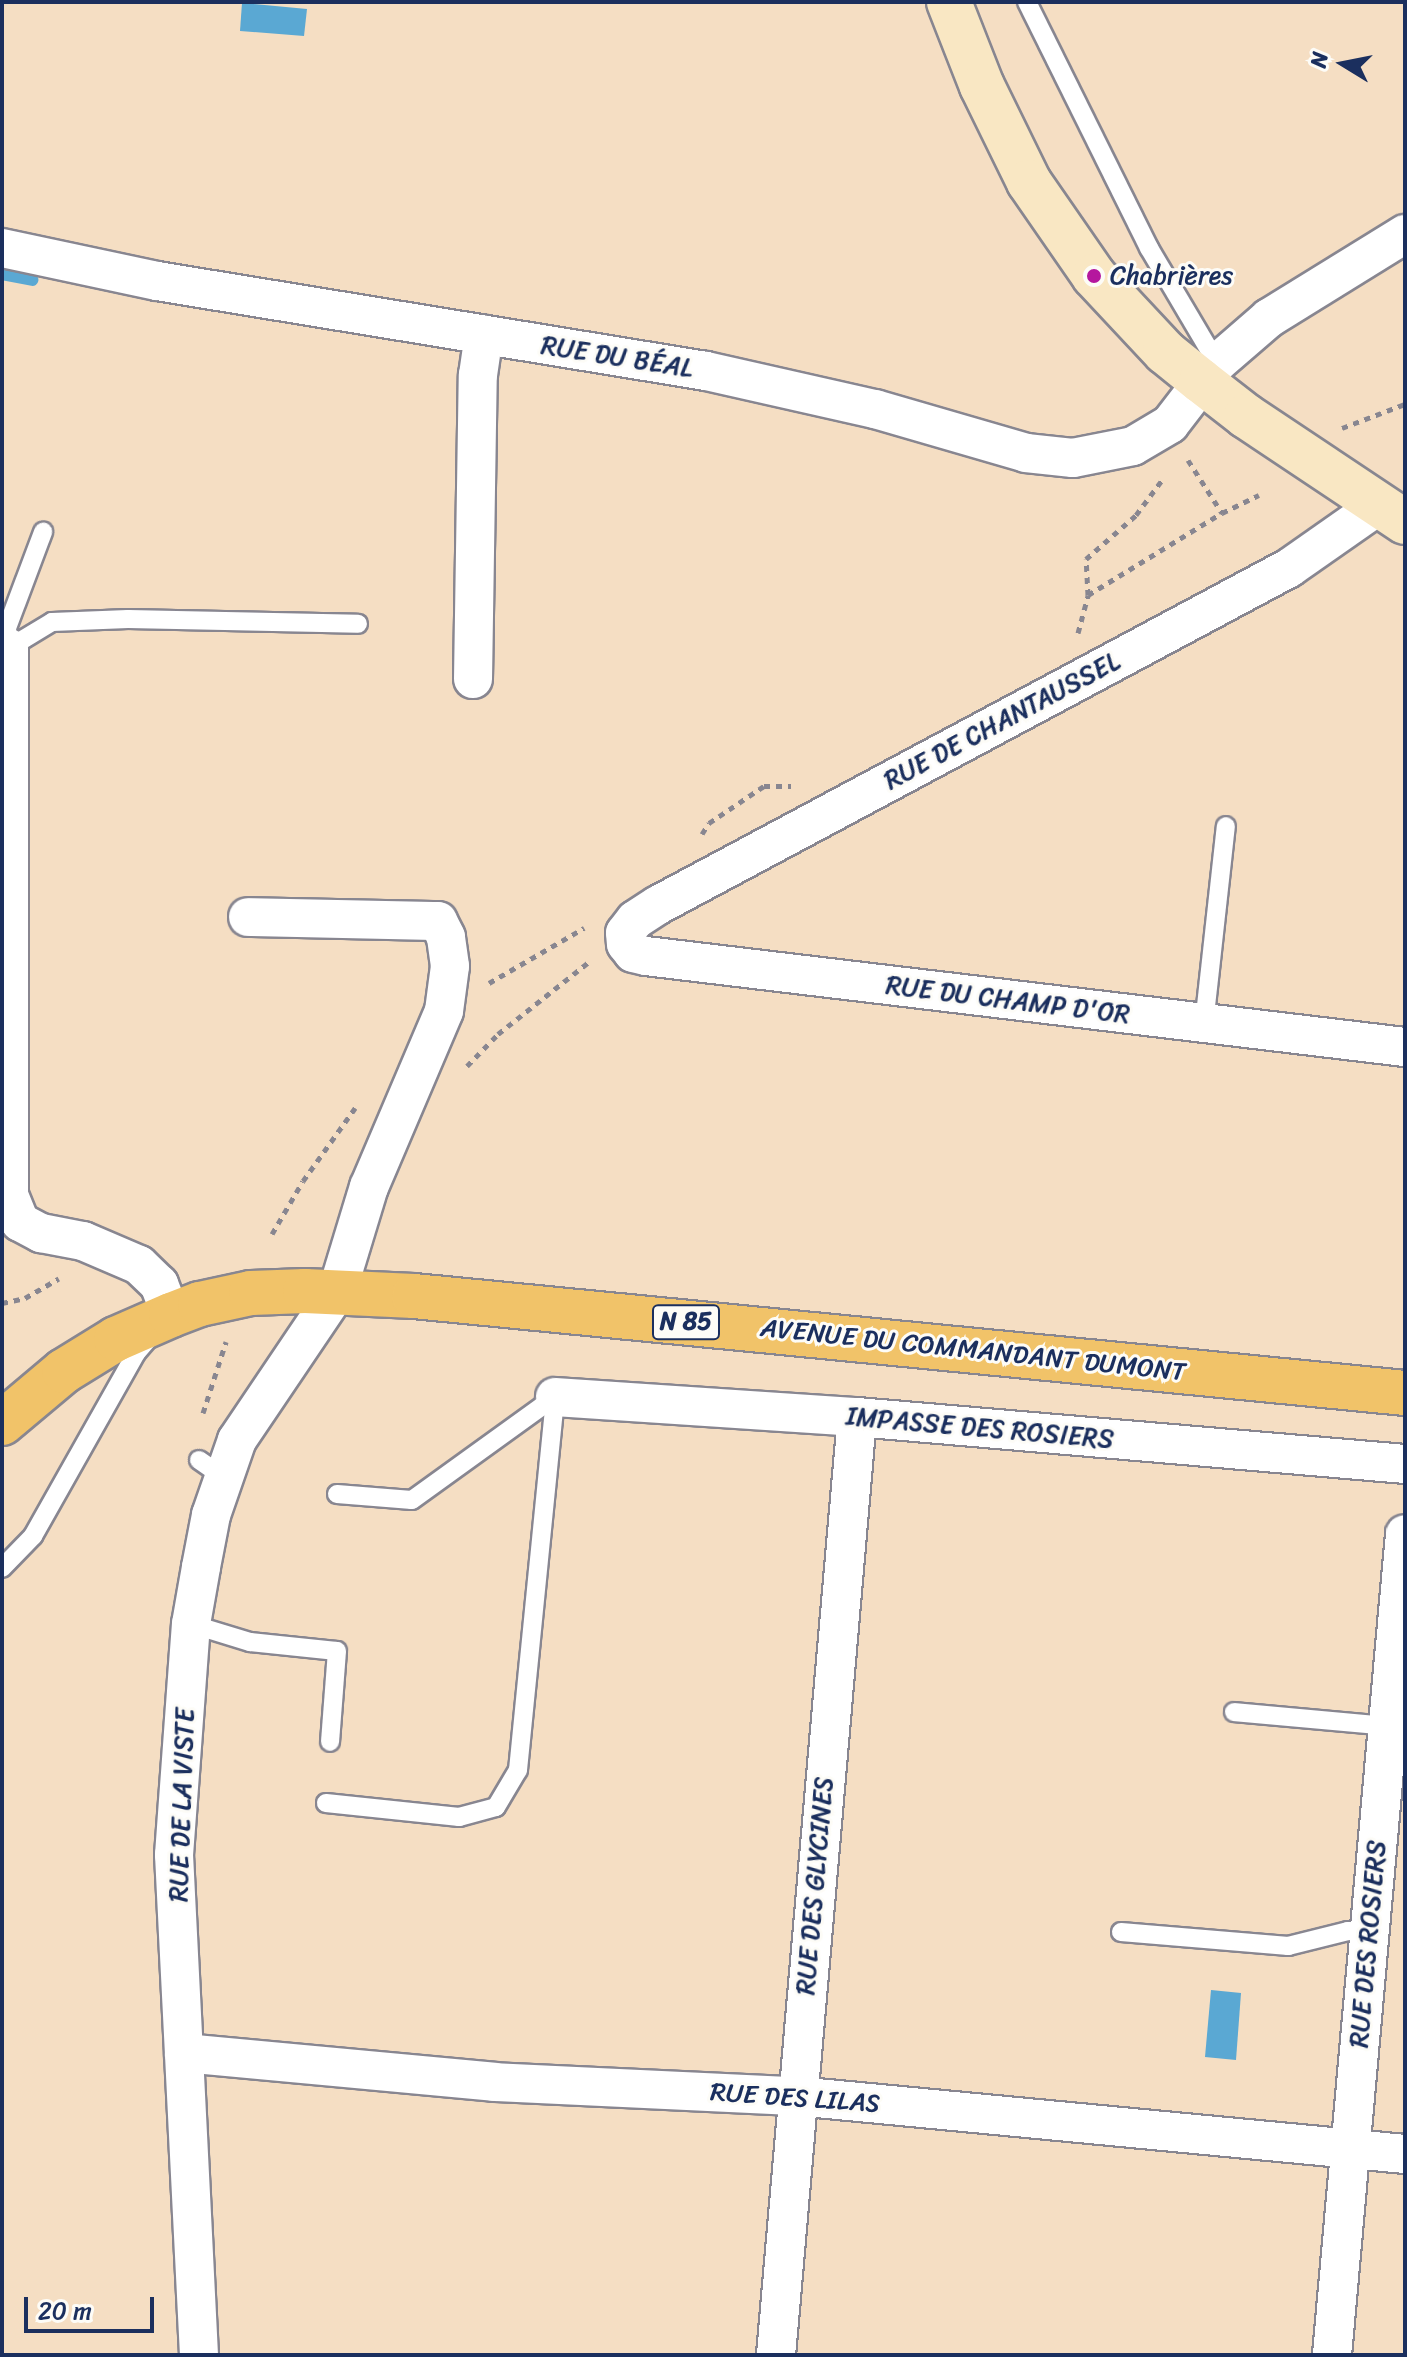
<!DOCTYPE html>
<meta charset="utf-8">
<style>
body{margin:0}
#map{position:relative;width:1407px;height:2357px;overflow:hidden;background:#f5dec3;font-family:Sriracha,sans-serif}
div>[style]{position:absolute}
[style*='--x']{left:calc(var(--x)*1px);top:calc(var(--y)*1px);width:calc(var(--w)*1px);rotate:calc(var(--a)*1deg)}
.water>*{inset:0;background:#5aa8d3}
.stream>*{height:12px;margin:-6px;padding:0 6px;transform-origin:6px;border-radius:6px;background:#5aa8d3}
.path>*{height:5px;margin-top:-2.5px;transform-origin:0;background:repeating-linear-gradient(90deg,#888690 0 6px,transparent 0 12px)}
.roads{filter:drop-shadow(2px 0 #888690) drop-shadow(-2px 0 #888690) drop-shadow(0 2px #888690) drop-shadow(0 -2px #888690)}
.service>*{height:18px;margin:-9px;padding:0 9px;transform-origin:9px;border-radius:9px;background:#fff}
.minor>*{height:38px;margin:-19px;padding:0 19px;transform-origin:19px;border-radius:19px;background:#fff}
.secondary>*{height:44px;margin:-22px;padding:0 22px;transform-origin:22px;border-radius:22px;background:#f9e7c3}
.primary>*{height:44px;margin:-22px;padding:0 22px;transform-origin:22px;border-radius:22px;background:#f1c369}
.dots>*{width:22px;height:22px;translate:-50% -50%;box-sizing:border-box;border:4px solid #fdfcf7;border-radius:50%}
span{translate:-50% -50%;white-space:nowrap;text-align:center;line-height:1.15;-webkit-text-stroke:6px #fdfcf7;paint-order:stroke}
.shield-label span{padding:2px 6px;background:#fdfcf7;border:2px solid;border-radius:6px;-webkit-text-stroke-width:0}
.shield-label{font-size:24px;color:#1b2f5e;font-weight:700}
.poi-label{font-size:26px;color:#1b2f5e}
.left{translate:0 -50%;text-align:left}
.street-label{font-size:26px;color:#1b2f5e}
.frame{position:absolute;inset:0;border:4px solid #1b2f5e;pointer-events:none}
.north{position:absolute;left:1303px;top:24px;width:80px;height:80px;-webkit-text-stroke:6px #fdfcf7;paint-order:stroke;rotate:280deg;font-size:22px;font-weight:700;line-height:32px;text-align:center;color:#1b2f5e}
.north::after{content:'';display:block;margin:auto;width:28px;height:36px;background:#1b2f5e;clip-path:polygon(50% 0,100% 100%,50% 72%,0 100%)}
.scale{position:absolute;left:24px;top:2297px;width:130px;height:36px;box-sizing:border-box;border:4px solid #1b2f5e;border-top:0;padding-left:10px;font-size:24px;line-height:28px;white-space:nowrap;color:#1b2f5e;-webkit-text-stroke:6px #fdfcf7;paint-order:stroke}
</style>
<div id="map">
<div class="water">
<div style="clip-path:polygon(242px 3px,307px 9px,304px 36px,240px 31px)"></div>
<div style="clip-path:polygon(1211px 1990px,1241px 1993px,1236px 2060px,1205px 2057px)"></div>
</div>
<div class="stream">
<div style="--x:2;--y:274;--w:31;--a:11"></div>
</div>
<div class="path">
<div style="--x:1342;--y:428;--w:67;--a:-20.9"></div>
<div style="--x:1188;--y:460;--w:63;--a:57.3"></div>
<div style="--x:1088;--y:595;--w:157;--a:-31.5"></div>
<div style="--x:1222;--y:513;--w:41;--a:-25.9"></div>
<div style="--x:1078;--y:633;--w:39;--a:-75"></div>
<div style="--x:1088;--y:595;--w:36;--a:-93"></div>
<div style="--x:1086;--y:559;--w:67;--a:-41.3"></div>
<div style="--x:1136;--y:515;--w:44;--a:-53.4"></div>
<div style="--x:702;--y:834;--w:13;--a:-58"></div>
<div style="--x:709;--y:823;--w:66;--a:-33.9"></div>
<div style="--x:764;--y:786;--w:27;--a:0"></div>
<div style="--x:489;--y:983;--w:110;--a:-30.1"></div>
<div style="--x:467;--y:1066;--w:45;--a:-45.9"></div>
<div style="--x:498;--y:1034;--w:117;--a:-38.4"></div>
<div style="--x:272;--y:1234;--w:61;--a:-59.7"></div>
<div style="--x:303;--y:1181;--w:90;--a:-54.5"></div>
<div style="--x:2;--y:1303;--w:24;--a:-12"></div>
<div style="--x:25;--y:1298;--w:39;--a:-30"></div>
<div style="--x:203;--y:1413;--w:75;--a:-72.1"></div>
</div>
<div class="roads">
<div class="service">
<div style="--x:1027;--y:2;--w:275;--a:63.6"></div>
<div style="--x:1149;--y:248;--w:134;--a:59.4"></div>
<div style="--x:5;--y:647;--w:4;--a:14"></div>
<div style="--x:9;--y:648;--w:50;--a:-31.2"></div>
<div style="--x:52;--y:622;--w:76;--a:-2.3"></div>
<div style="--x:128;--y:619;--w:230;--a:1.2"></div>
<div style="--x:9;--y:648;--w:20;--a:-96"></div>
<div style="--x:7;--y:628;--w:103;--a:-69.4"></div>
<div style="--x:1204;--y:1024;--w:199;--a:-83.7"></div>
<div style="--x:199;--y:1460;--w:28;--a:35"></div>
<div style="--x:337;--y:1494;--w:75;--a:4.6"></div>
<div style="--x:412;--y:1500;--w:176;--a:-35.8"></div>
<div style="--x:2;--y:1568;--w:45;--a:-45.9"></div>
<div style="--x:33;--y:1536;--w:210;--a:-60.6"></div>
<div style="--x:136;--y:1353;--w:23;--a:-49"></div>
<div style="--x:191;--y:1624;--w:62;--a:17"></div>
<div style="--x:250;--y:1642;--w:87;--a:5.9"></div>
<div style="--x:337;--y:1651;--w:91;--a:94.4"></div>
<div style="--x:1234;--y:1712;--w:155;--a:5.2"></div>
<div style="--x:326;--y:1803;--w:134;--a:6"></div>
<div style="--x:459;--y:1817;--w:38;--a:-15"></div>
<div style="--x:496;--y:1807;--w:43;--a:-59.3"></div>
<div style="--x:518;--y:1770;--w:375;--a:-84.3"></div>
<div style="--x:1121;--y:1932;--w:168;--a:4.8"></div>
<div style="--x:1288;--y:1946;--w:62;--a:-14"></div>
<div style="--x:1348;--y:1931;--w:21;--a:3"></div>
</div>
<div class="minor">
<div style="--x:2;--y:248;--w:158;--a:12"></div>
<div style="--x:157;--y:281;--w:556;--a:9.31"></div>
<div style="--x:706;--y:371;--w:173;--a:12.7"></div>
<div style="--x:875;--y:409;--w:157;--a:16.2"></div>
<div style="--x:1026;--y:453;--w:47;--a:6.1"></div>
<div style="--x:1073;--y:458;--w:61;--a:-11.3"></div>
<div style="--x:1133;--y:446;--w:43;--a:-30.7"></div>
<div style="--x:1170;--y:424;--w:77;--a:-52.4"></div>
<div style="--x:1217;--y:363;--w:69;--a:-40.9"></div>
<div style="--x:1269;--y:318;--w:160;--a:-31.7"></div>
<div style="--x:1379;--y:505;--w:110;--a:145"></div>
<div style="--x:1289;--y:568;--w:715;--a:151.89"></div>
<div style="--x:658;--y:905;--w:27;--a:147"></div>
<div style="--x:635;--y:920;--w:16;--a:128"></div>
<div style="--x:625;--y:933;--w:11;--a:85"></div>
<div style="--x:626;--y:944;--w:11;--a:52"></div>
<div style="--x:633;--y:953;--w:13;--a:13"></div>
<div style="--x:646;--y:956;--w:764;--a:6.84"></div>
<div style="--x:9;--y:648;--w:547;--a:90"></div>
<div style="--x:9;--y:1195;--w:29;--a:68"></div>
<div style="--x:20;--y:1222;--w:24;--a:28"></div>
<div style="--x:41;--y:1233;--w:43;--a:10.8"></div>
<div style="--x:83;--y:1241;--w:61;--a:23.2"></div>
<div style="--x:139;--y:1265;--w:28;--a:44"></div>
<div style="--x:159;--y:1284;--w:33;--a:69"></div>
<div style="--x:473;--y:679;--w:304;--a:-89.1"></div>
<div style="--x:478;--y:375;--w:41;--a:-81.7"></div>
<div style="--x:555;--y:1397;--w:303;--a:3.8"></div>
<div style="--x:857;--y:1417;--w:550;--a:4.9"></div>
<div style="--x:184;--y:2053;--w:311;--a:5.3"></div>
<div style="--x:494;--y:2082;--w:302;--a:2.7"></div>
<div style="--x:796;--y:2096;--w:612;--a:5.44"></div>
<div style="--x:199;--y:2355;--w:501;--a:-92.86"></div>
<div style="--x:174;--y:1855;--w:232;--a:-85.8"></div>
<div style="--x:191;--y:1624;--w:58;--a:-80"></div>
<div style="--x:201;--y:1567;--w:53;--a:-79.1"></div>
<div style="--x:211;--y:1515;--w:79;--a:-70.9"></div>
<div style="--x:237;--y:1440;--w:179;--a:-56"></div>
<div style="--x:337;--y:1292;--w:110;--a:-73.1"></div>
<div style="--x:369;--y:1187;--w:191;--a:-66.9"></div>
<div style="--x:444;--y:1011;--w:45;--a:-82.4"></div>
<div style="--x:450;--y:966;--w:29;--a:-98"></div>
<div style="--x:446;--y:937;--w:18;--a:-117"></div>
<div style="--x:438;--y:921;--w:190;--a:-178.8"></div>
<div style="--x:776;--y:2355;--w:941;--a:-85.06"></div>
<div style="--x:1332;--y:2355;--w:824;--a:-84.92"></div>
</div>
<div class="secondary">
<div style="--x:949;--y:2;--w:90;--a:68.6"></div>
<div style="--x:982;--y:86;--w:107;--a:63.9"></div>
<div style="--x:1029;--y:182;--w:114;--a:55.3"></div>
<div style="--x:1094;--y:276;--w:104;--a:46.9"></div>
<div style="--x:1165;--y:352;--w:46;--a:38.9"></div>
<div style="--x:1201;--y:381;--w:57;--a:37.9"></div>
<div style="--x:1246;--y:416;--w:191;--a:33.7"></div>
</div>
<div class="primary">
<div style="--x:2;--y:1423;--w:81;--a:-40"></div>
<div style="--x:64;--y:1371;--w:61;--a:-31.6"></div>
<div style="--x:116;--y:1339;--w:60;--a:-23.6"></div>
<div style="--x:171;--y:1315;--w:31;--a:-21"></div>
<div style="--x:200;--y:1304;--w:52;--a:-12.2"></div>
<div style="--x:251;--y:1293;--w:54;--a:-2.1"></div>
<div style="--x:305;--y:1291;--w:109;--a:2.6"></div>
<div style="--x:414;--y:1296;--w:996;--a:5.59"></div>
</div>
</div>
<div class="dots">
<div style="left:1094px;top:276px;background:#b5179e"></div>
</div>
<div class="shield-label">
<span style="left:686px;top:1322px">N 85</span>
</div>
<div class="poi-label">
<span class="left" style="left:1110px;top:276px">Chabrières</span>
</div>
<div class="street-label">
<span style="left:617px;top:357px;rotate:9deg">RUE DU BÉAL</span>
<span style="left:1002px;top:721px;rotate:-28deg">RUE DE CHANTAUSSEL</span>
<span style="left:1008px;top:1000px;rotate:7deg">RUE DU CHAMP D'OR</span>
<span style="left:973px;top:1350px;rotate:6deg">AVENUE DU COMMANDANT DUMONT</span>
<span style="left:980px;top:1428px;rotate:5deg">IMPASSE DES ROSIERS</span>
<span style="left:182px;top:1805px;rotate:-88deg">RUE DE LA VISTE</span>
<span style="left:815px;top:1886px;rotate:-85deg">RUE DES GLYCINES</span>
<span style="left:1368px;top:1944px;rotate:-85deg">RUE DES ROSIERS</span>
<span style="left:795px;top:2098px;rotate:4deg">RUE DES LILAS</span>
</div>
<div class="frame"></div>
<div class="north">N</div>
<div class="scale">20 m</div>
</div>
